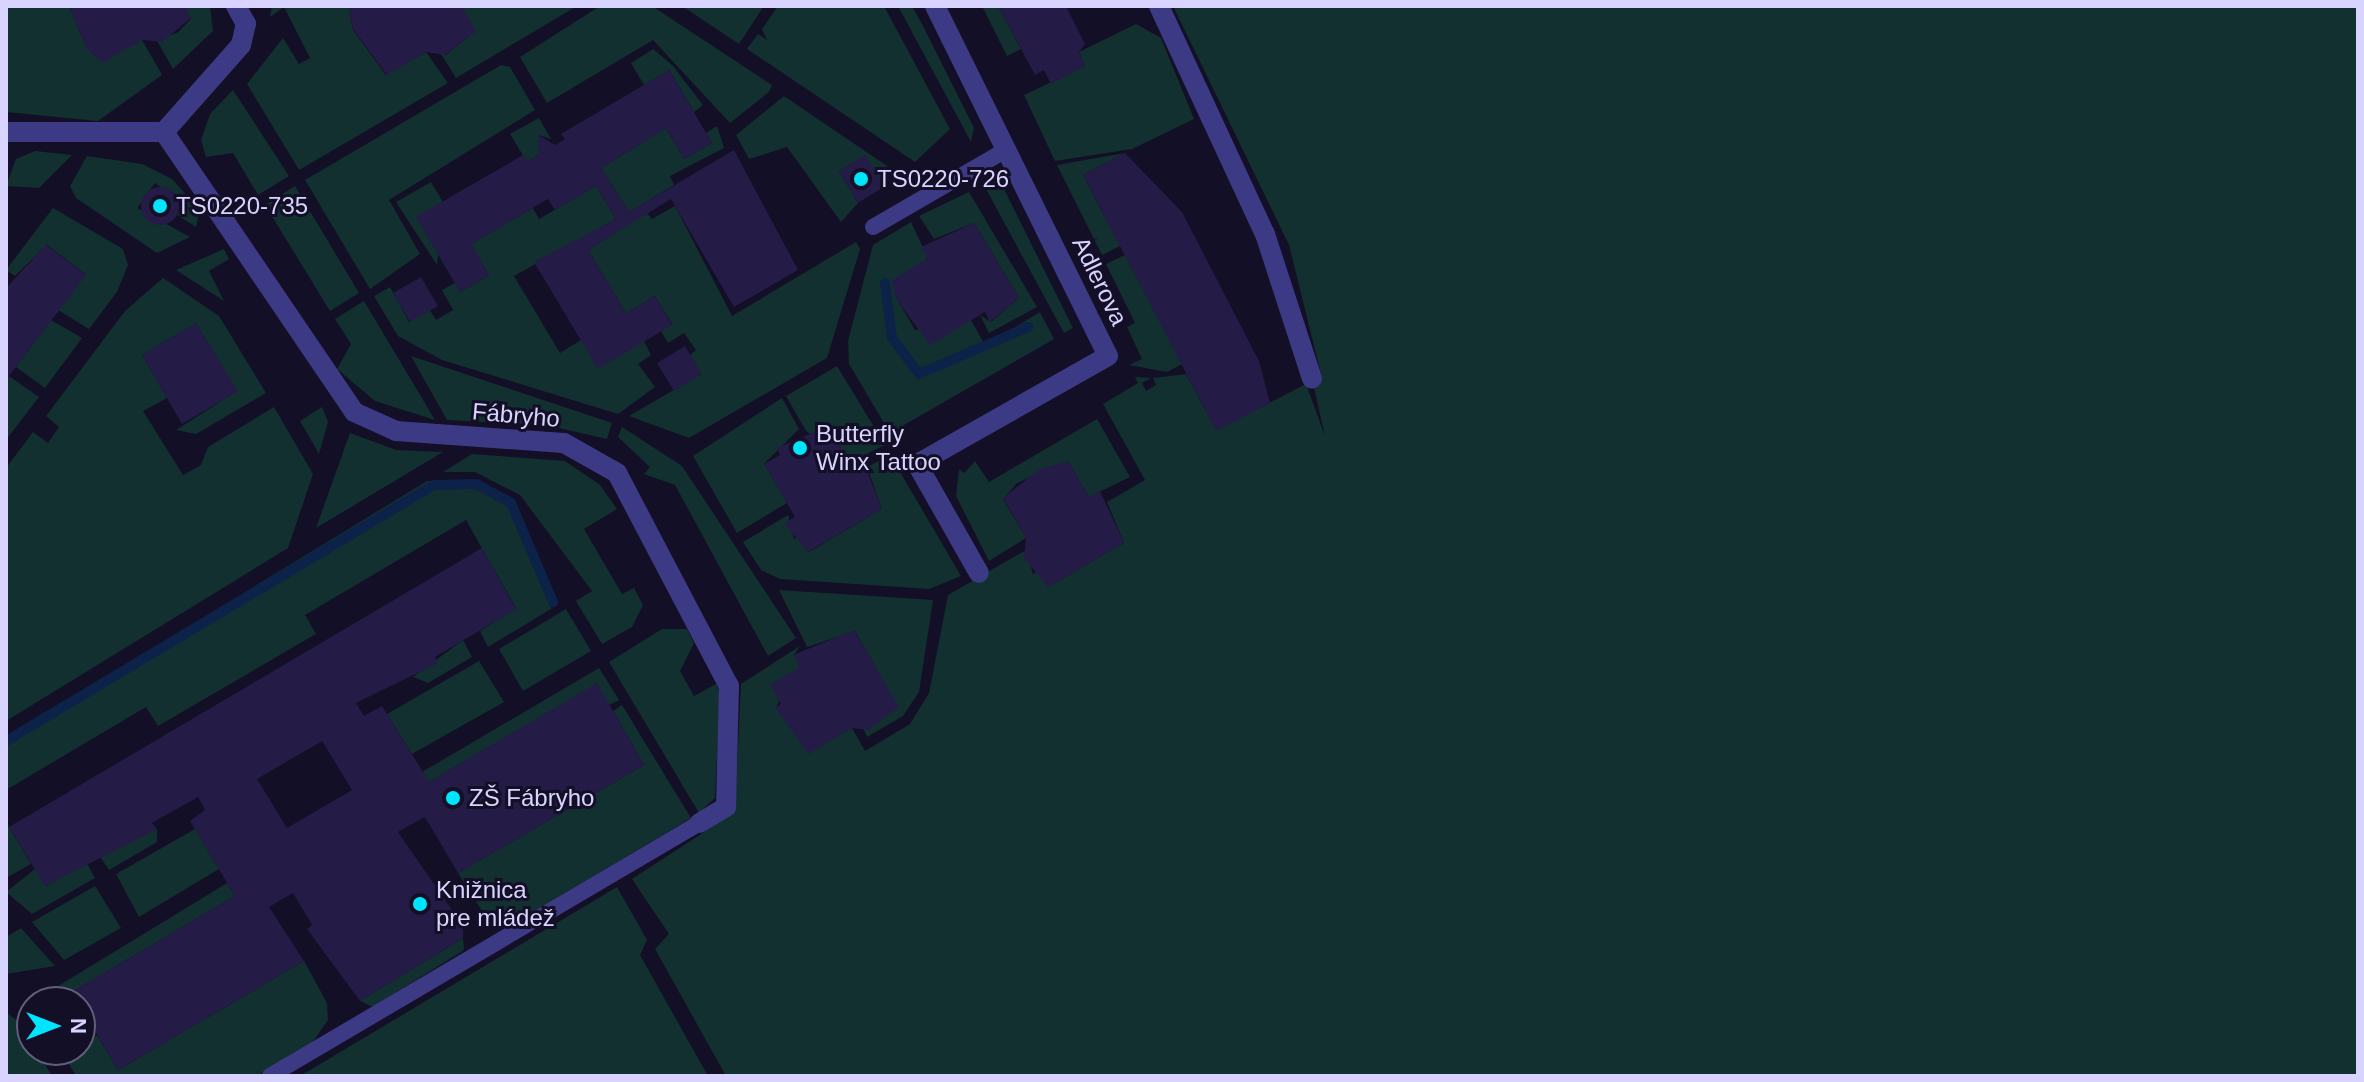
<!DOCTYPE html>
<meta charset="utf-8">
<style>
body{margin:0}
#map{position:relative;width:2364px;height:1082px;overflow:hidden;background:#130f26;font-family:Helvetica,sans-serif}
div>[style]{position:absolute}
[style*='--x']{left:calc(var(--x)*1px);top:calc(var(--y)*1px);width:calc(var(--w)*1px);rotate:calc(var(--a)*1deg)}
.green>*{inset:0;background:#12302f}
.stream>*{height:10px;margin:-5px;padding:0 5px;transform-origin:5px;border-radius:5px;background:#0c2248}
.building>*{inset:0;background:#241b47}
.round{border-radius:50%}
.lane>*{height:16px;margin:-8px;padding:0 8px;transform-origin:8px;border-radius:8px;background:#3d3a85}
.street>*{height:20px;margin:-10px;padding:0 10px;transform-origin:10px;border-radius:10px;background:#3d3a85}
.dots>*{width:22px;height:22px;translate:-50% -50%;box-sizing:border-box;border:4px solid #130f26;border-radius:50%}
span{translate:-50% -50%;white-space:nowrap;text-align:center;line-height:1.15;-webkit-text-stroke:6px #130f26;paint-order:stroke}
.poi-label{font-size:24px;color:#d9d4ff}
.left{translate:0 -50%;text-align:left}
.street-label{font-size:24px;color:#d9d4ff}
.frame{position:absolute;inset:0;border:8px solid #d9d4ff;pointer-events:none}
.north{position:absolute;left:16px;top:986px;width:80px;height:80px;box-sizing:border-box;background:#130f26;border:2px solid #625e7d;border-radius:50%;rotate:90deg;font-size:22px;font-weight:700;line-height:32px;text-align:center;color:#d9d4ff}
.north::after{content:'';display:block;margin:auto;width:28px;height:36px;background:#00e5ff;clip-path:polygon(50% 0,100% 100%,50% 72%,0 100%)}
</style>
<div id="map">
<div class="green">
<div style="clip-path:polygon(6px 6px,69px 6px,87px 49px,142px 40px,162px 75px,98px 121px,6px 112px)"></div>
<div style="clip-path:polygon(184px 6px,210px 6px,213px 31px,173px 69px,156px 39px,177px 33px,191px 19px)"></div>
<div style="clip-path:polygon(272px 6px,356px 6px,349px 10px,353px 30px,386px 75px,426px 52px,448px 83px,299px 170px,247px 84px,283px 38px,299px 64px,310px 58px,284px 7px,270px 17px)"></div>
<div style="clip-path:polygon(461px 6px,577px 6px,456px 78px,439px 51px,446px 55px,475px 31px)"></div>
<div style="clip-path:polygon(600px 6px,652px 6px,772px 85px,769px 92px,730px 123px,653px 40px,547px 103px,520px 57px)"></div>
<div style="clip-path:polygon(682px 6px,764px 6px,739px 44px)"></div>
<div style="clip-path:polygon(778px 6px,884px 6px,950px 129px,915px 162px,747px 49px,758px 34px,767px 40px,762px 29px)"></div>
<div style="clip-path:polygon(898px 6px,912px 6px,923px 26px,974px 128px,971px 142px)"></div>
<div style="clip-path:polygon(982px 6px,998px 6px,1021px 49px,1007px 56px)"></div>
<div style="clip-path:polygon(1173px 6px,2358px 6px,2358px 1076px,726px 1076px,655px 949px,669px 934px,632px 879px,735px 812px,741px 684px,800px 646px,794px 655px,800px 667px,776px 707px,808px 753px,852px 728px,865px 751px,910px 724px,929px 693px,948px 595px,1026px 550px,1033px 574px,1038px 571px,1048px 587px,1124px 543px,1107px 502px,1145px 480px,1103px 404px,1138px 383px,1135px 377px,1151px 378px,1142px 383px,1146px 391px,1156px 385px,1153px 378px,1186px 374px,1216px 430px,1306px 384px,1325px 436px,1312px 379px,1321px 374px,1289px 245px)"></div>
<div style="clip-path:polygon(1136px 24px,1161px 38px,1194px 119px,1132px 149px,1055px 161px,1024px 95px,1085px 66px,1079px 52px)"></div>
<div style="clip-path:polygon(653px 49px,673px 66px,703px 105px,694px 112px,669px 70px,644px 85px,631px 63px)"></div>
<div style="clip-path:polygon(501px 65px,510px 67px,535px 110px,389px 200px,420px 254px,370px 289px,305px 180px)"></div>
<div style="clip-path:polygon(233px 90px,289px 176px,258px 195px,233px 153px,206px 157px,201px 140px,210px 114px)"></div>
<div style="clip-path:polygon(784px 96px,890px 168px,884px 187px,865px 156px,839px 171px,858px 203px,841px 222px,787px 147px,749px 159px,736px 135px)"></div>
<div style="clip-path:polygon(539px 118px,551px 139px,538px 135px,538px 155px,527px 162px,510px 134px)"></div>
<div style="clip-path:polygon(717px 126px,724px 148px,670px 176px,674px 185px,629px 212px,601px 168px,666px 128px,684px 159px,712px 143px,706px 133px)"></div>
<div style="clip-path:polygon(35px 151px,72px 155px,39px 188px,6px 186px,16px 159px)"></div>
<div style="clip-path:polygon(1125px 153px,1083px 175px,1120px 246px,1102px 255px,1057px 165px)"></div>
<div style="clip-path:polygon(87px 156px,142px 164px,172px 179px,200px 210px,196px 227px,177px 215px,184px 205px,155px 183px,137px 208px,190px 237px,157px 253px,76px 198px,70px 186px)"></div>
<div style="clip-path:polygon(998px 177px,1073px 328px,1064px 333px,986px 189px)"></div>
<div style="clip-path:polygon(431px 182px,443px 202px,437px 265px,396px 202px)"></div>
<div style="clip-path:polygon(295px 186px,359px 293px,330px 311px,265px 205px)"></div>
<div style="clip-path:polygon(596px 186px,616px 219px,514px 276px,560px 353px,581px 340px,644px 341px,651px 355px,638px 364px,655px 387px,618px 414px,442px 360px,398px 336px,374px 296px,390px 287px,409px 322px,430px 310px,436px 320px,453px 310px,442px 290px,455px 283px,460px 292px,489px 275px,471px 244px,533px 208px,539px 219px)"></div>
<div style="clip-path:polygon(969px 192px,1037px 307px,989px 333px,980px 315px,991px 322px,1019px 298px,974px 223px,934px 239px,919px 216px)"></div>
<div style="clip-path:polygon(675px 206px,732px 316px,856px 242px,860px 249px,827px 358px,689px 438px,629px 416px,701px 374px,690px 355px,696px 350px,684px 333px,668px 343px,661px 331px,672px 324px,655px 296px,626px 313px,588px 250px,647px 213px,652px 219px)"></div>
<div style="clip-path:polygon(53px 208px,123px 249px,128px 265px,117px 292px,89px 329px,58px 310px,85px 274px,47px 245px,15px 276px,6px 270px)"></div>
<div style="clip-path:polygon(911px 222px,928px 258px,897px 299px,915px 330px,971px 320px,985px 345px,1040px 312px,1054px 339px,890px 433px,849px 364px,848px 341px,873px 245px)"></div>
<div style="clip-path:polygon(224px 249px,229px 259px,209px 271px,224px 301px,176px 270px)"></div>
<div style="clip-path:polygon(1125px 255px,1182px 364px,1167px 372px,1129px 365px,1142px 359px,1127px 327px,1135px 323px,1106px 264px)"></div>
<div style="clip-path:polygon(163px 278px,219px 316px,266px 393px,196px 434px,176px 430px,237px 391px,196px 323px,142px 355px,167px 398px,143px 411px,183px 475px,201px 465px,208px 447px,274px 407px,313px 474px,288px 548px,6px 721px,6px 468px,33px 432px,48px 443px,59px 427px,46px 416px,125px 311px)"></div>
<div style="clip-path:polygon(364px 301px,435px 420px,375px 401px,337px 369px,351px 344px,335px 319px)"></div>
<div style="clip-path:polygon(51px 320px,82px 338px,45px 388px,16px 367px)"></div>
<div style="clip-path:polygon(411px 356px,612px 423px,607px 439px,546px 425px,447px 420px)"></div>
<div style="clip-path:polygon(837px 366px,885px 445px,850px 462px,806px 431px,786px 396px)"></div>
<div style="clip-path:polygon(9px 376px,39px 397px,6px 440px,6px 380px)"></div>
<div style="clip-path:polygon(782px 398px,799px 429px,764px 464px,787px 503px,737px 533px,693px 456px)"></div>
<div style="clip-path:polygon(322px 407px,328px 422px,319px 454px,300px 421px)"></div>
<div style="clip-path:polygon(1097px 419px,1130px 477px,1089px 497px,1068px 461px,1017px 483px,1003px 499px,1026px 538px,989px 561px,956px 496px,959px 469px,964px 473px,975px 461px,989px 482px)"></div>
<div style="clip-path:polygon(622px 427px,682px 466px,796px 638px,768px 656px,675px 485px,644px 474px,650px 467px,618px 437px)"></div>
<div style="clip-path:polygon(350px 433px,396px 450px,443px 452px,316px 528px)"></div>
<div style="clip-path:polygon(472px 454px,565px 461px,600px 485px,617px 509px,584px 529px,622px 594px,634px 588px,643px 605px,632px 627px,602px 644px,576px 601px,592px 591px,520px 495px,475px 472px,443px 472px)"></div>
<div style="clip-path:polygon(890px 455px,961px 576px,929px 589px,780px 579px,761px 570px,743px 542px,788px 515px,794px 539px,800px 536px,809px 552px,882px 509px,867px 467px)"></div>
<div style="clip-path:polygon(427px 481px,475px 482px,513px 502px,553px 593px,551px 609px,488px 647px,480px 631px,516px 608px,466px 520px,305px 615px,316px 634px,158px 726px,146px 707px,6px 790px,6px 738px)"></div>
<div style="clip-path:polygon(779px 590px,933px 600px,919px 692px,903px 716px,867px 737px,863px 728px,898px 707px,855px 631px,807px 647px)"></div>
<div style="clip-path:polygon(566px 609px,591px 651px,523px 691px,499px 649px)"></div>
<div style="clip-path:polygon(662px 629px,687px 629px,694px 643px,680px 671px,694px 696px,716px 684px,720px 692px,715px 798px,699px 813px,609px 662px)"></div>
<div style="clip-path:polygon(463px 640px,472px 657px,428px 683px,413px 677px)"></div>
<div style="clip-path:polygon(479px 661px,504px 702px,412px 754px,387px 714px)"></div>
<div style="clip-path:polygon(599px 668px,619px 700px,609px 705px,597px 684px,429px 782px,422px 772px)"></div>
<div style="clip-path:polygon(622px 705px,691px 818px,528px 915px,482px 911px,458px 873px,644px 765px,613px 711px)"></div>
<div style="clip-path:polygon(6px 822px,31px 864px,6px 878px)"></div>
<div style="clip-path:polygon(157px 829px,157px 842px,109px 870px,99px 855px)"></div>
<div style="clip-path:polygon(195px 829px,219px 869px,139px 917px,116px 874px)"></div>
<div style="clip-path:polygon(86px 862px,95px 878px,32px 914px,6px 892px,35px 869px,46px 886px)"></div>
<div style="clip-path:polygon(227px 883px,235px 896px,72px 992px,77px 1002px,47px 1002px,55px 988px)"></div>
<div style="clip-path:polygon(95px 886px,121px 928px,64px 960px,32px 922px)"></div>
<div style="clip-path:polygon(617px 887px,647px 940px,640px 955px,708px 1076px,300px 1076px)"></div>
<div style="clip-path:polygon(21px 928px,55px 966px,6px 974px,6px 937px)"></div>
<div style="clip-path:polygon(463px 938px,464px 950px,373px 1007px,360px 1001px)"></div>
<div style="clip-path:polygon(304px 961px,327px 1003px,328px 1020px,312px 1043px,257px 1076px,76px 1076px,64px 1056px,97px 1035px,118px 1070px)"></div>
<div style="clip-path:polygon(6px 1012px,20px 1023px,52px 1076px,6px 1076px)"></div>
</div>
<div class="stream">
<div style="--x:885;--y:283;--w:55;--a:82.7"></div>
<div style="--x:892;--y:338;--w:45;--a:53.1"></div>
<div style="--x:919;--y:374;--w:119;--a:-23.3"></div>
<div style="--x:6;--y:741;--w:499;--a:-30.9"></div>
<div style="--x:434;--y:485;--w:42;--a:-1.4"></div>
<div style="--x:476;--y:484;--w:40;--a:28"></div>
<div style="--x:511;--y:503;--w:108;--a:67"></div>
</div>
<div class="building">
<div style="clip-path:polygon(69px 6px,184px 6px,191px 18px,162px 42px,142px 40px,102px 63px,87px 49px)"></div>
<div style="clip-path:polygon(356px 6px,461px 6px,476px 31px,445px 55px,426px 52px,387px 75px,353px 29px,349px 10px)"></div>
<div style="clip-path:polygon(998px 6px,1066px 6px,1085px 44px,1079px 52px,1085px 66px,1051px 84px,1044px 70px,1035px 75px)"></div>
<div style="clip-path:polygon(669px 70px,712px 143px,684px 159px,666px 128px,601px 168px,629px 212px,734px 150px,798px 270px,734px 307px,671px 199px,588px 250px,626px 313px,655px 296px,672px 325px,598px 369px,534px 262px,616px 219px,596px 186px,555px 210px,548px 199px,471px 244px,489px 275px,460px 292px,416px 217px,523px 155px,527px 162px,538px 155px,538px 135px,555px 145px,565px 139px,561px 134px)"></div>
<div style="clip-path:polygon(1125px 153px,1182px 212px,1259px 361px,1270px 403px,1216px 431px,1083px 175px)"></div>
<div style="clip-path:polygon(865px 155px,884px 187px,858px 203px,839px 171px)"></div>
<div class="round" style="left:141px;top:187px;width:38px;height:38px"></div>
<div style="clip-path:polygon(974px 223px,1019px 298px,990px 322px,985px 312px,930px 345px,896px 299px,892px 280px,928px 258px,921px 247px)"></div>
<div style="clip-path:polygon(46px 245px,86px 275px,6px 380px,7px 287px)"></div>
<div style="clip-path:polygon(421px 277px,438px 306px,410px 322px,393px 293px)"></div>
<div style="clip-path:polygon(196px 323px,238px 391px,182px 424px,142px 355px)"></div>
<div style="clip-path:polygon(685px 346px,701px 374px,674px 391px,657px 363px)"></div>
<div style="clip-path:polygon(829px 426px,850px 462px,862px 458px,882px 509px,808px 552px,784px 523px,795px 517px,764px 464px,780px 455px,777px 448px)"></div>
<div style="clip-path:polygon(1068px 461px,1089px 497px,1100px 491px,1124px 543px,1048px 587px,1024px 558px,1026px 538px,1003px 498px,1040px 469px)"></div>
<div style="clip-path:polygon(evenodd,482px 548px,516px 609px,435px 657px,438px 663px,356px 703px,364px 716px,382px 706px,429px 782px,597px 683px,644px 765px,458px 873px,425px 817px,398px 832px,463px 926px,463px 938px,360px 1001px,307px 929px,312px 925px,293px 893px,269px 907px,304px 961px,118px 1070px,72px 992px,235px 896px,190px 821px,205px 810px,198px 797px,152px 823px,157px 829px,45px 886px,9px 827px,482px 548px,322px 741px,352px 790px,287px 828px,257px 779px,322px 741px)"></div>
<div style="clip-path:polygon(854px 630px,899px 707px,868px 730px,852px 728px,808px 754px,775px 707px,781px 704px,770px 685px,800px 667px,793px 655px)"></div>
</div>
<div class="lane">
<div style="--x:873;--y:227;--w:154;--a:-30.1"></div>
<div style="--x:270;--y:1076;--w:498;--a:-30.5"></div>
</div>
<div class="street">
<div style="--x:935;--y:6;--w:390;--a:63.7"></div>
<div style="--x:1108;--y:356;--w:219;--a:150.5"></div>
<div style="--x:917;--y:464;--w:125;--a:60.4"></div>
<div style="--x:1159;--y:6;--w:251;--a:65.1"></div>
<div style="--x:1265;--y:234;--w:152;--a:72"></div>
<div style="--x:6;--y:132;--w:158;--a:0"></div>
<div style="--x:164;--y:132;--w:338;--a:55.8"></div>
<div style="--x:354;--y:412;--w:46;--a:24.3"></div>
<div style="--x:396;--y:431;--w:168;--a:4.1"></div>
<div style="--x:564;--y:443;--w:61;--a:29.5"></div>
<div style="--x:617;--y:473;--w:241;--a:62.3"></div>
<div style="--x:729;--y:686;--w:121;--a:91.4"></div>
<div style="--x:726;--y:807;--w:31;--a:149"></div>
<div style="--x:164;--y:132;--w:116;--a:-48.5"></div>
<div style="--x:241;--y:45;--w:22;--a:-77"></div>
<div style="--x:246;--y:24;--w:21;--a:-119"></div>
</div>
<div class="dots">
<div style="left:861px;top:179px;background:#00e5ff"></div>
<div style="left:160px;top:206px;background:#00e5ff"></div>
<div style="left:800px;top:448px;background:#00e5ff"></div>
<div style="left:453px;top:798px;background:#00e5ff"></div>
<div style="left:420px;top:904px;background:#00e5ff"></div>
</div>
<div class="poi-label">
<span class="left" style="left:877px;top:179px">TS0220-726</span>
<span class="left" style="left:176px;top:206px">TS0220-735</span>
<span class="left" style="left:816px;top:448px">Butterfly<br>Winx Tattoo</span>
<span class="left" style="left:469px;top:798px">ZŠ Fábryho</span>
<span class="left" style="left:436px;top:904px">Knižnica<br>pre mládež</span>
</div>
<div class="street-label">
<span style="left:1100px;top:281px;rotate:64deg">Adlerova</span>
<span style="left:516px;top:415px;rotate:5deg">Fábryho</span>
</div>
<div class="frame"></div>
<div class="north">N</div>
</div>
